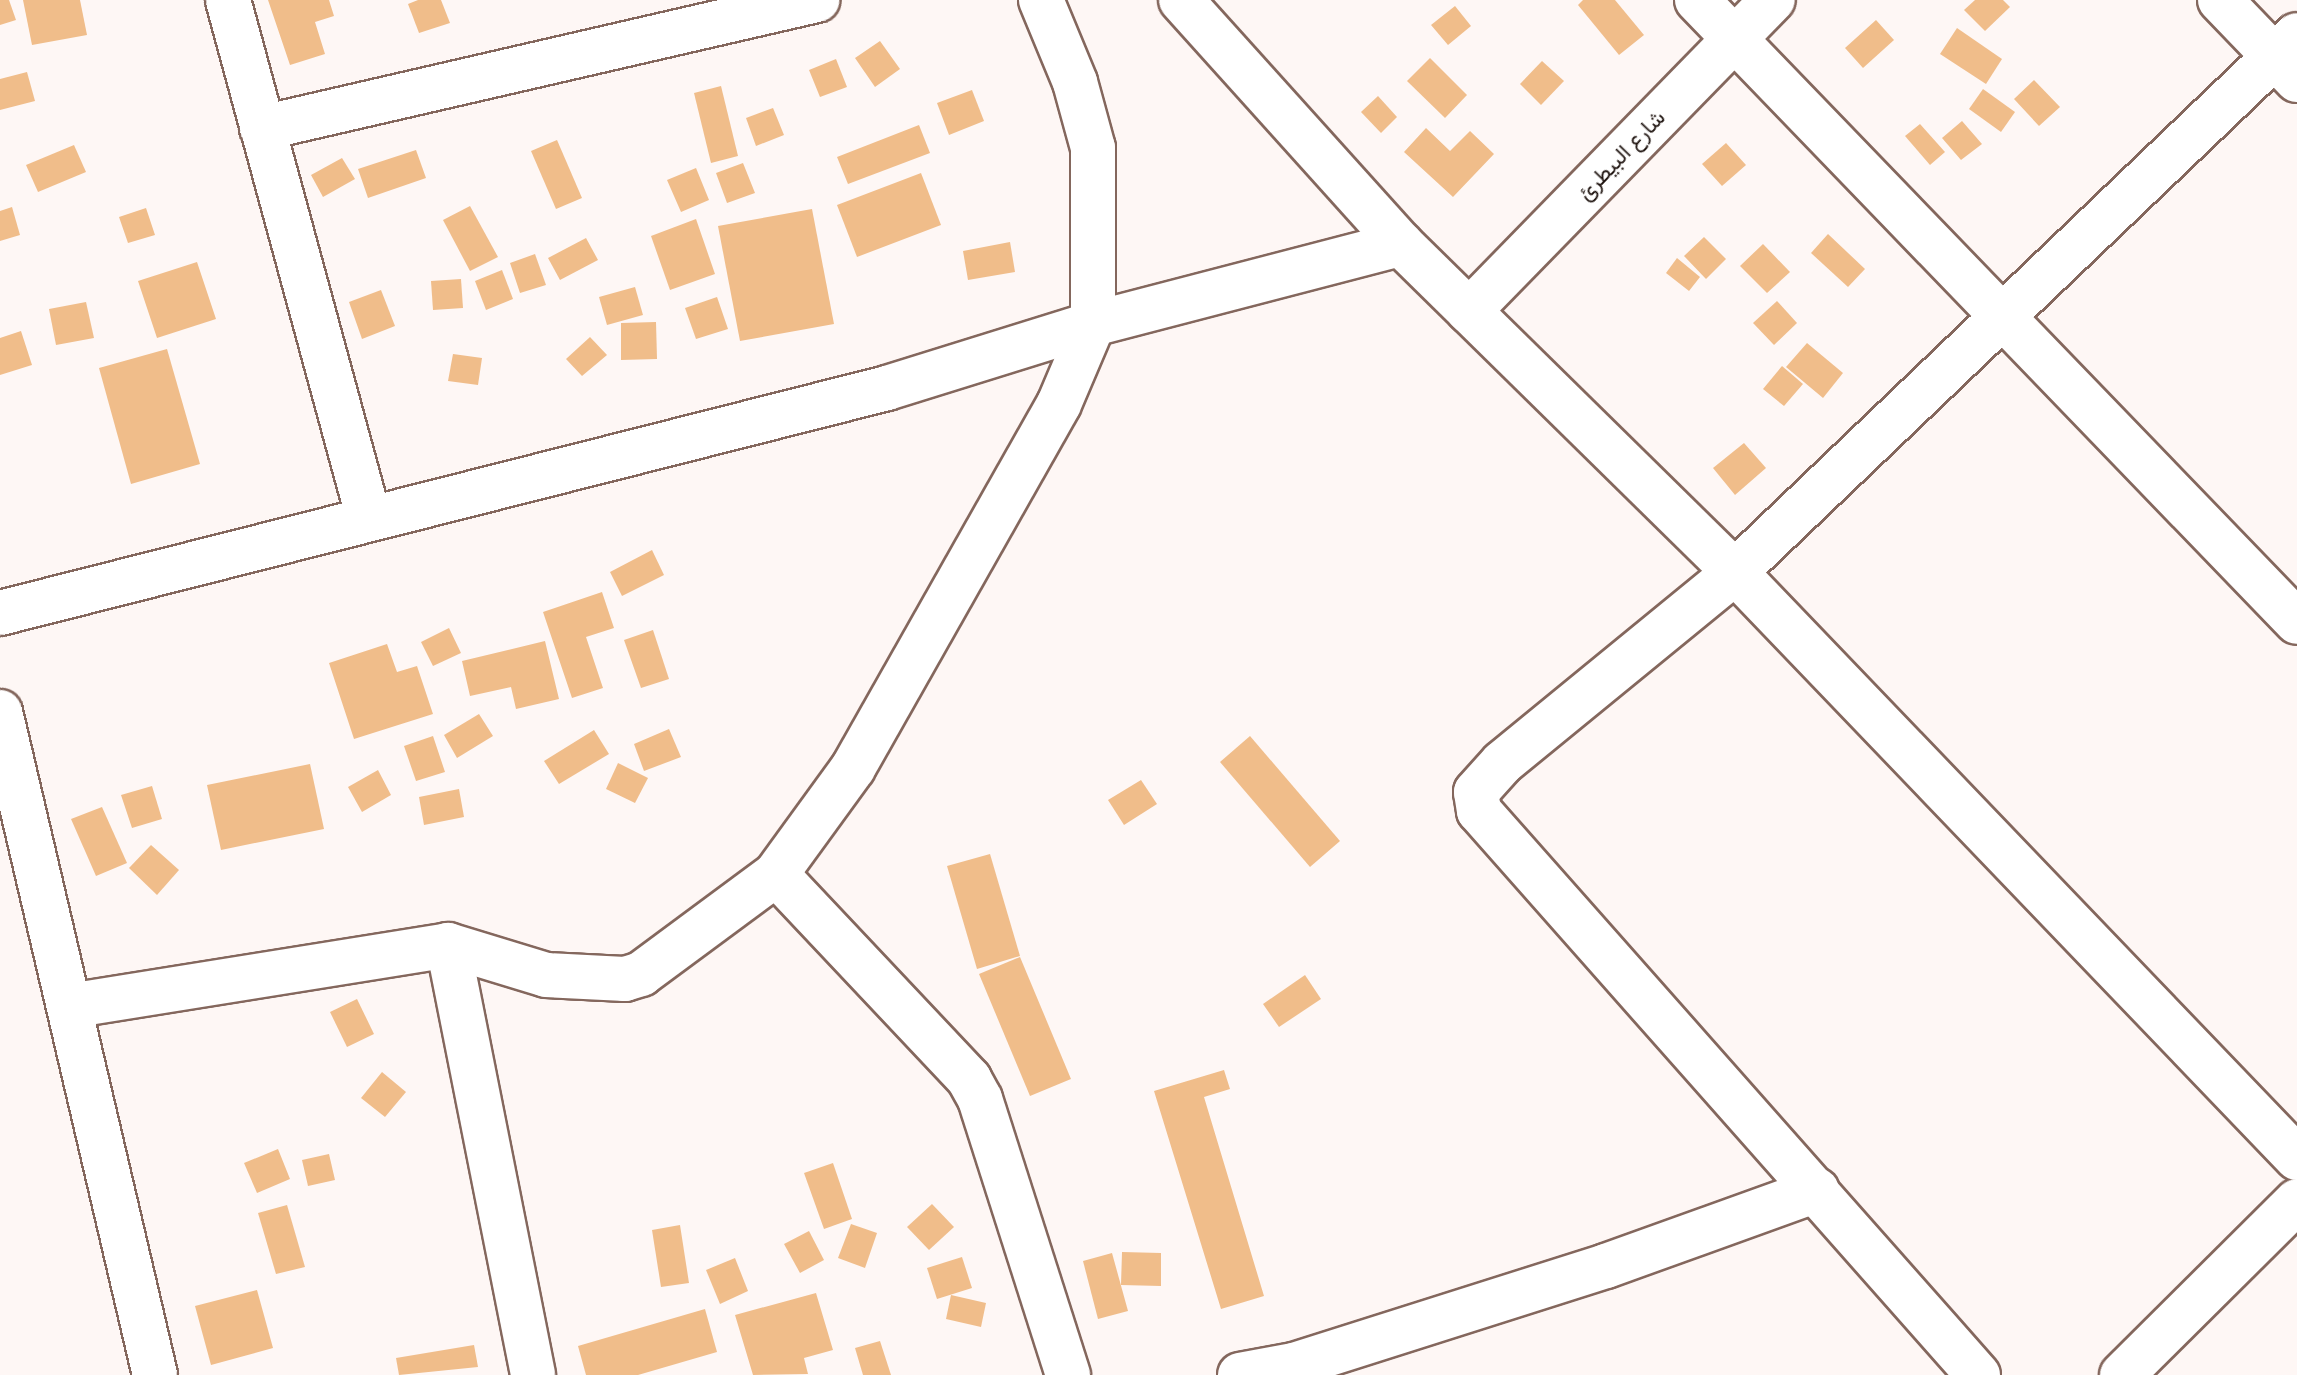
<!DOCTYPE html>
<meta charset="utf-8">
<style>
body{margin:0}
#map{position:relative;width:2297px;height:1375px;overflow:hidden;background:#fef7f5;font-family:"Titillium Web",Vazirmatn,sans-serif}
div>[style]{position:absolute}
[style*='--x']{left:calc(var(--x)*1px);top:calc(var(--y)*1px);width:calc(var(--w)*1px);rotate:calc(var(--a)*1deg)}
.building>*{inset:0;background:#f0bd8a}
.roads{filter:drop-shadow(2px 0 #84675d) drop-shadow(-2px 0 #84675d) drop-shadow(0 2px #84675d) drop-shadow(0 -2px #84675d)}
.street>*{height:44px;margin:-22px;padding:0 22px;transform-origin:22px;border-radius:22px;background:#fff}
.secondary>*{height:44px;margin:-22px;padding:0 22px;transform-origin:22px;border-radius:22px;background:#fff}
span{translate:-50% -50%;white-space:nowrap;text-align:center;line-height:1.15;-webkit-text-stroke:8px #fff;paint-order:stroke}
.street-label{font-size:22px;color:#211612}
</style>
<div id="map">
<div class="building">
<div style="clip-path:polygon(0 0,9px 0,16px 20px,0 25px)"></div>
<div style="clip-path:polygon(23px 0,80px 0,87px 35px,32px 45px)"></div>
<div style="clip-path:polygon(268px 0,329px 0,334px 16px,315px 22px,325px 54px,290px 65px)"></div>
<div style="clip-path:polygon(418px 0,441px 0,450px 23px,419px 33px,408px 4px)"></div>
<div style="clip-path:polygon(1583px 0,1615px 0,1644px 35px,1619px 55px,1578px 5px)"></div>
<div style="clip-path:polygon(1975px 0,2003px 0,2010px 7px,1985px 31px,1964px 10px)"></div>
<div style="clip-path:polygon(1455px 6px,1471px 26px,1448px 45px,1431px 25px)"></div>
<div style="clip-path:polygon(1876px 20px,1894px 40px,1863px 68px,1845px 48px)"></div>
<div style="clip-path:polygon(1957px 28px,2002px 59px,1986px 84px,1940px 54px)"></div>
<div style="clip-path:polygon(880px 41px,900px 69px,875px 87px,855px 58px)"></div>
<div style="clip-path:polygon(1430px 58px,1467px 95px,1445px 118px,1407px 81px)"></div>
<div style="clip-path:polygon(836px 59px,847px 87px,820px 97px,809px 70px)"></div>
<div style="clip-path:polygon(1542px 61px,1564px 81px,1541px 105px,1520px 84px)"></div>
<div style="clip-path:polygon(27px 72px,35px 101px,0 110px,0 79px)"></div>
<div style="clip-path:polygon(2034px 80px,2060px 107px,2039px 126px,2014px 99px)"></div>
<div style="clip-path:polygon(721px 86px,738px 156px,711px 163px,694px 93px)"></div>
<div style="clip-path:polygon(1983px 89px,2015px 112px,2001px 132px,1969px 109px)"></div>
<div style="clip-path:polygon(972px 90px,984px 121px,949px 135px,937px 103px)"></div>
<div style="clip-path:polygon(1378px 96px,1397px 117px,1381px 133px,1361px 112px)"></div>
<div style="clip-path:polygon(773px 108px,784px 135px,756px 146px,746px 118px)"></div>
<div style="clip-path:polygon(1962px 121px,1982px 144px,1961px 160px,1942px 138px)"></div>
<div style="clip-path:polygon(1920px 124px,1945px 152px,1930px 165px,1905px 136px)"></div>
<div style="clip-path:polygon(919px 125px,930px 153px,848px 184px,837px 157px)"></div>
<div style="clip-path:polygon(1426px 128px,1450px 151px,1470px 131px,1494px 154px,1453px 197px,1404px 152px)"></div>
<div style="clip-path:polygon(557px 140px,582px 198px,556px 209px,531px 151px)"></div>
<div style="clip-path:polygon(1726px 143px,1746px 165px,1722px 186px,1702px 164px)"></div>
<div style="clip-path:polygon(74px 145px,86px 172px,38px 192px,26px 165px)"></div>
<div style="clip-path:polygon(416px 150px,426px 178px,368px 198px,358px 169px)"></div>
<div style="clip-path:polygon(342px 158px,355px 179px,323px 197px,311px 175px)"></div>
<div style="clip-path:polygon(743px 163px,755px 193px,727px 203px,716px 173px)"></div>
<div style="clip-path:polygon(696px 168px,709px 200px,681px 212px,667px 180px)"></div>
<div style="clip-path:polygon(921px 173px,941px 225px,857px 257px,837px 205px)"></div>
<div style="clip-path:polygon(470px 206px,498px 257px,470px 271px,443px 220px)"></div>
<div style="clip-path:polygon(12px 207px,20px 235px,0 241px,0 211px)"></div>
<div style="clip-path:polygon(146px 208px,155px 235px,128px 243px,119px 217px)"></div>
<div style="clip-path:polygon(812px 209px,834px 324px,740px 341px,718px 226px)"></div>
<div style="clip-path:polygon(696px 219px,715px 274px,670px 290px,651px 236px)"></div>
<div style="clip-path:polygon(1828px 234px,1865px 269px,1848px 287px,1811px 253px)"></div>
<div style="clip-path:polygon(1704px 237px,1726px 259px,1706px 279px,1684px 256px)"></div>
<div style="clip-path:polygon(586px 238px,598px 260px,560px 280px,548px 258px)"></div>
<div style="clip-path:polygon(1010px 242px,1015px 272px,968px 280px,963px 251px)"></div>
<div style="clip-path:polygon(1763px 244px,1790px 272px,1767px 293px,1740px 266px)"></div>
<div style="clip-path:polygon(535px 254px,546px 285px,520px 293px,510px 263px)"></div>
<div style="clip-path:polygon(1677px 258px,1700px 277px,1689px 291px,1666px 273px)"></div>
<div style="clip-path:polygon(197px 262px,216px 319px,157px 338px,138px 281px)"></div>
<div style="clip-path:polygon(502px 270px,513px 299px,486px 310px,475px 281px)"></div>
<div style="clip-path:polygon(461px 279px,463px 308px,433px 310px,431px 281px)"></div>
<div style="clip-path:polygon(635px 287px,643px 315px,607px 325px,599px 297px)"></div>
<div style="clip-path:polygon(381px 290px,395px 326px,362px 339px,349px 302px)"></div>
<div style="clip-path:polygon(717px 297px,728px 329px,696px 339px,685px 308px)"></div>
<div style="clip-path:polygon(1777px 301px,1797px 323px,1774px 345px,1753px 323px)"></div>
<div style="clip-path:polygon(86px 302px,94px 338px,56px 345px,49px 309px)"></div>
<div style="clip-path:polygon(656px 322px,657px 359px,621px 360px,621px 323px)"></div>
<div style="clip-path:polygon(21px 331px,32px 365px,0 375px,0 338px)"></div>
<div style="clip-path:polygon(590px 337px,607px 355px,582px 376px,566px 359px)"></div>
<div style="clip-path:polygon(1807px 343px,1843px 373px,1823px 398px,1786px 367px)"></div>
<div style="clip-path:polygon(167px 349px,200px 464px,131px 484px,99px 368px)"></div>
<div style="clip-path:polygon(453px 354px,482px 358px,478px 385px,448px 381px)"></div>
<div style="clip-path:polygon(1782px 366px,1803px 384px,1784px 406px,1763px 389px)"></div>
<div style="clip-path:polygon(1744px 443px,1766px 468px,1735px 495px,1713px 468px)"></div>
<div style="clip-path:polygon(652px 550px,664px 575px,622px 596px,610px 572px)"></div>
<div style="clip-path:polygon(602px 592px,614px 628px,586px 637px,603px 688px,572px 698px,543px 612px)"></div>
<div style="clip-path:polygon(449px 628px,461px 653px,433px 666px,421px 642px)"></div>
<div style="clip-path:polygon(653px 630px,669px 679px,641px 688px,624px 640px)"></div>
<div style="clip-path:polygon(545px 641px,559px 699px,516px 709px,511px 687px,470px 696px,462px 661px)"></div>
<div style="clip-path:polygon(387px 644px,397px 672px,417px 666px,433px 714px,354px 739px,329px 663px)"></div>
<div style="clip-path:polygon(479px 714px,493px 736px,457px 758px,444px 735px)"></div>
<div style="clip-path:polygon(669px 729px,681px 757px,644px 771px,634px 744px)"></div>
<div style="clip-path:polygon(594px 730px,609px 754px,559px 784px,544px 761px)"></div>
<div style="clip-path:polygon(433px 736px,445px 772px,416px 781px,404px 746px)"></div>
<div style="clip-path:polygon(1250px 736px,1340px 841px,1310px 867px,1220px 762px)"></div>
<div style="clip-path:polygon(618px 763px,648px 778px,635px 803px,606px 789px)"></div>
<div style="clip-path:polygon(310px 764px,324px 829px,221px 850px,207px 785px)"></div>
<div style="clip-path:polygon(378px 770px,391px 795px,362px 812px,348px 787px)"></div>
<div style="clip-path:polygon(1141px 780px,1157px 804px,1124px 825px,1108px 800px)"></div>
<div style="clip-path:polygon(152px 786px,162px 819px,132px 828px,121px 795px)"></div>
<div style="clip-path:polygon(459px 789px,464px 817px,424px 825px,419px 797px)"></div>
<div style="clip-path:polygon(102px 807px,127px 863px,96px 876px,71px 819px)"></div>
<div style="clip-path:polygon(151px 845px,179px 870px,157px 895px,129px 868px)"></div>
<div style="clip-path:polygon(990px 854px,1020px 956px,977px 969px,947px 866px)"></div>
<div style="clip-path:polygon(1020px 957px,1071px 1079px,1030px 1096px,979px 974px)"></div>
<div style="clip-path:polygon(1305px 975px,1321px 999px,1279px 1027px,1263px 1004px)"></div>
<div style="clip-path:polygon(357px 999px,374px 1034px,347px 1047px,330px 1012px)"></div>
<div style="clip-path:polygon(1224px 1070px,1230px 1089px,1204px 1097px,1264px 1296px,1221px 1309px,1154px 1091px)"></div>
<div style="clip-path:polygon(382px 1072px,406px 1092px,385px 1117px,361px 1098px)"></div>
<div style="clip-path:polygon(278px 1149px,290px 1179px,257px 1193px,244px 1163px)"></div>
<div style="clip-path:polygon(329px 1154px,335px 1180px,308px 1186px,302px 1160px)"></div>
<div style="clip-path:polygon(833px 1163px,852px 1219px,824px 1229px,804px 1173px)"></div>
<div style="clip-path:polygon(932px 1204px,954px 1227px,929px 1250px,907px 1227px)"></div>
<div style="clip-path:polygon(287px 1205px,305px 1267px,276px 1274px,258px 1213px)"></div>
<div style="clip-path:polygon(851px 1224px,877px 1233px,865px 1268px,838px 1258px)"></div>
<div style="clip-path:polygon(680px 1225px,689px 1283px,661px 1287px,652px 1230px)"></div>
<div style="clip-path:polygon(809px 1231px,824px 1260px,800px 1273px,784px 1244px)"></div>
<div style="clip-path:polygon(1122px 1252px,1161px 1253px,1161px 1286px,1121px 1285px)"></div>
<div style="clip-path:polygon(1112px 1253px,1128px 1311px,1098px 1319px,1083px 1261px)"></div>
<div style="clip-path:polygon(962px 1257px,972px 1288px,937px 1299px,927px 1268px)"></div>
<div style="clip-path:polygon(735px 1258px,748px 1291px,720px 1304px,706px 1270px)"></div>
<div style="clip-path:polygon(257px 1290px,273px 1348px,211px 1365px,195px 1306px)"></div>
<div style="clip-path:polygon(816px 1293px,833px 1350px,804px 1358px,808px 1374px,753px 1375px,735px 1315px)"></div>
<div style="clip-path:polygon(951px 1295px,986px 1303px,981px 1327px,946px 1319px)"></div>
<div style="clip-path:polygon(705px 1309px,717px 1352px,638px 1375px,586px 1375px,578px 1346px)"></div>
<div style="clip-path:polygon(880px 1341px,891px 1375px,863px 1375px,855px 1348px)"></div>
<div style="clip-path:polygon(474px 1345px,478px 1367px,399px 1375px,396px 1358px)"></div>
</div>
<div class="roads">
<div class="street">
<div style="--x:228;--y:0;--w:538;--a:74.8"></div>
<div style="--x:1181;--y:0;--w:329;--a:48"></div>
<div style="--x:1401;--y:244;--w:468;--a:44.5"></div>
<div style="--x:1735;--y:572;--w:812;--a:46.2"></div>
<div style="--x:1697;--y:0;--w:864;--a:46.03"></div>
<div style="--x:2220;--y:0;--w:111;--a:46.1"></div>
<div style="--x:262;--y:128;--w:570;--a:-12.99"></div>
<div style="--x:1469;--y:311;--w:435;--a:-45.7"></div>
<div style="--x:0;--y:613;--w:915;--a:-14.23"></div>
<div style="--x:887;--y:388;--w:216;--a:-17.3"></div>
<div style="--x:1093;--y:324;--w:318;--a:-14.6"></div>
<div style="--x:0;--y:712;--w:681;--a:76.84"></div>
<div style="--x:776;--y:874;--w:282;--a:46.7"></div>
<div style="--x:969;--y:1079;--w:23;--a:61"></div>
<div style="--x:980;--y:1099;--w:290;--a:72.3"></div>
<div style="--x:448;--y:945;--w:438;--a:78.8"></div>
<div style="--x:69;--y:1006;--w:384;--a:-9.1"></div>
<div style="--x:448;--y:945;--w:102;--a:17"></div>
<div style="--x:546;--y:975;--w:79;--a:2.9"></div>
<div style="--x:625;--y:979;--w:17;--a:-17"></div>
<div style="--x:641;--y:974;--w:168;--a:-36.5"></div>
<div style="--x:776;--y:874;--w:131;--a:-54"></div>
<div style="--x:853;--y:768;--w:418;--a:-60.5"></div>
<div style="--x:1059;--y:404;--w:87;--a:-67"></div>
<div style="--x:1093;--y:324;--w:176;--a:-90"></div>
<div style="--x:1093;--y:148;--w:68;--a:-105.3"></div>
<div style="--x:1075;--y:82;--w:89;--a:-112.5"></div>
<div style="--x:1240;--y:1375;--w:55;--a:-10.5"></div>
<div style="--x:1294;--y:1365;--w:327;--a:-17.6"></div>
<div style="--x:1606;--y:1266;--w:224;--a:-19.8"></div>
<div style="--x:1978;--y:1375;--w:753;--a:-131.5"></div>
<div style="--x:1479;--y:811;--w:19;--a:-99"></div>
<div style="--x:1476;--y:792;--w:39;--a:-48"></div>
<div style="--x:1502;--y:763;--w:301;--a:-39.3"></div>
<div style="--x:1735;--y:572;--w:777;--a:-43.7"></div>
</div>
<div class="secondary">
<div style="--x:2122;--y:1375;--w:247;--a:-44.8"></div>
</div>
</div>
<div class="street-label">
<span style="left:1621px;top:155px;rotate:-46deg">شارع البيطرئ</span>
</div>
</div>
